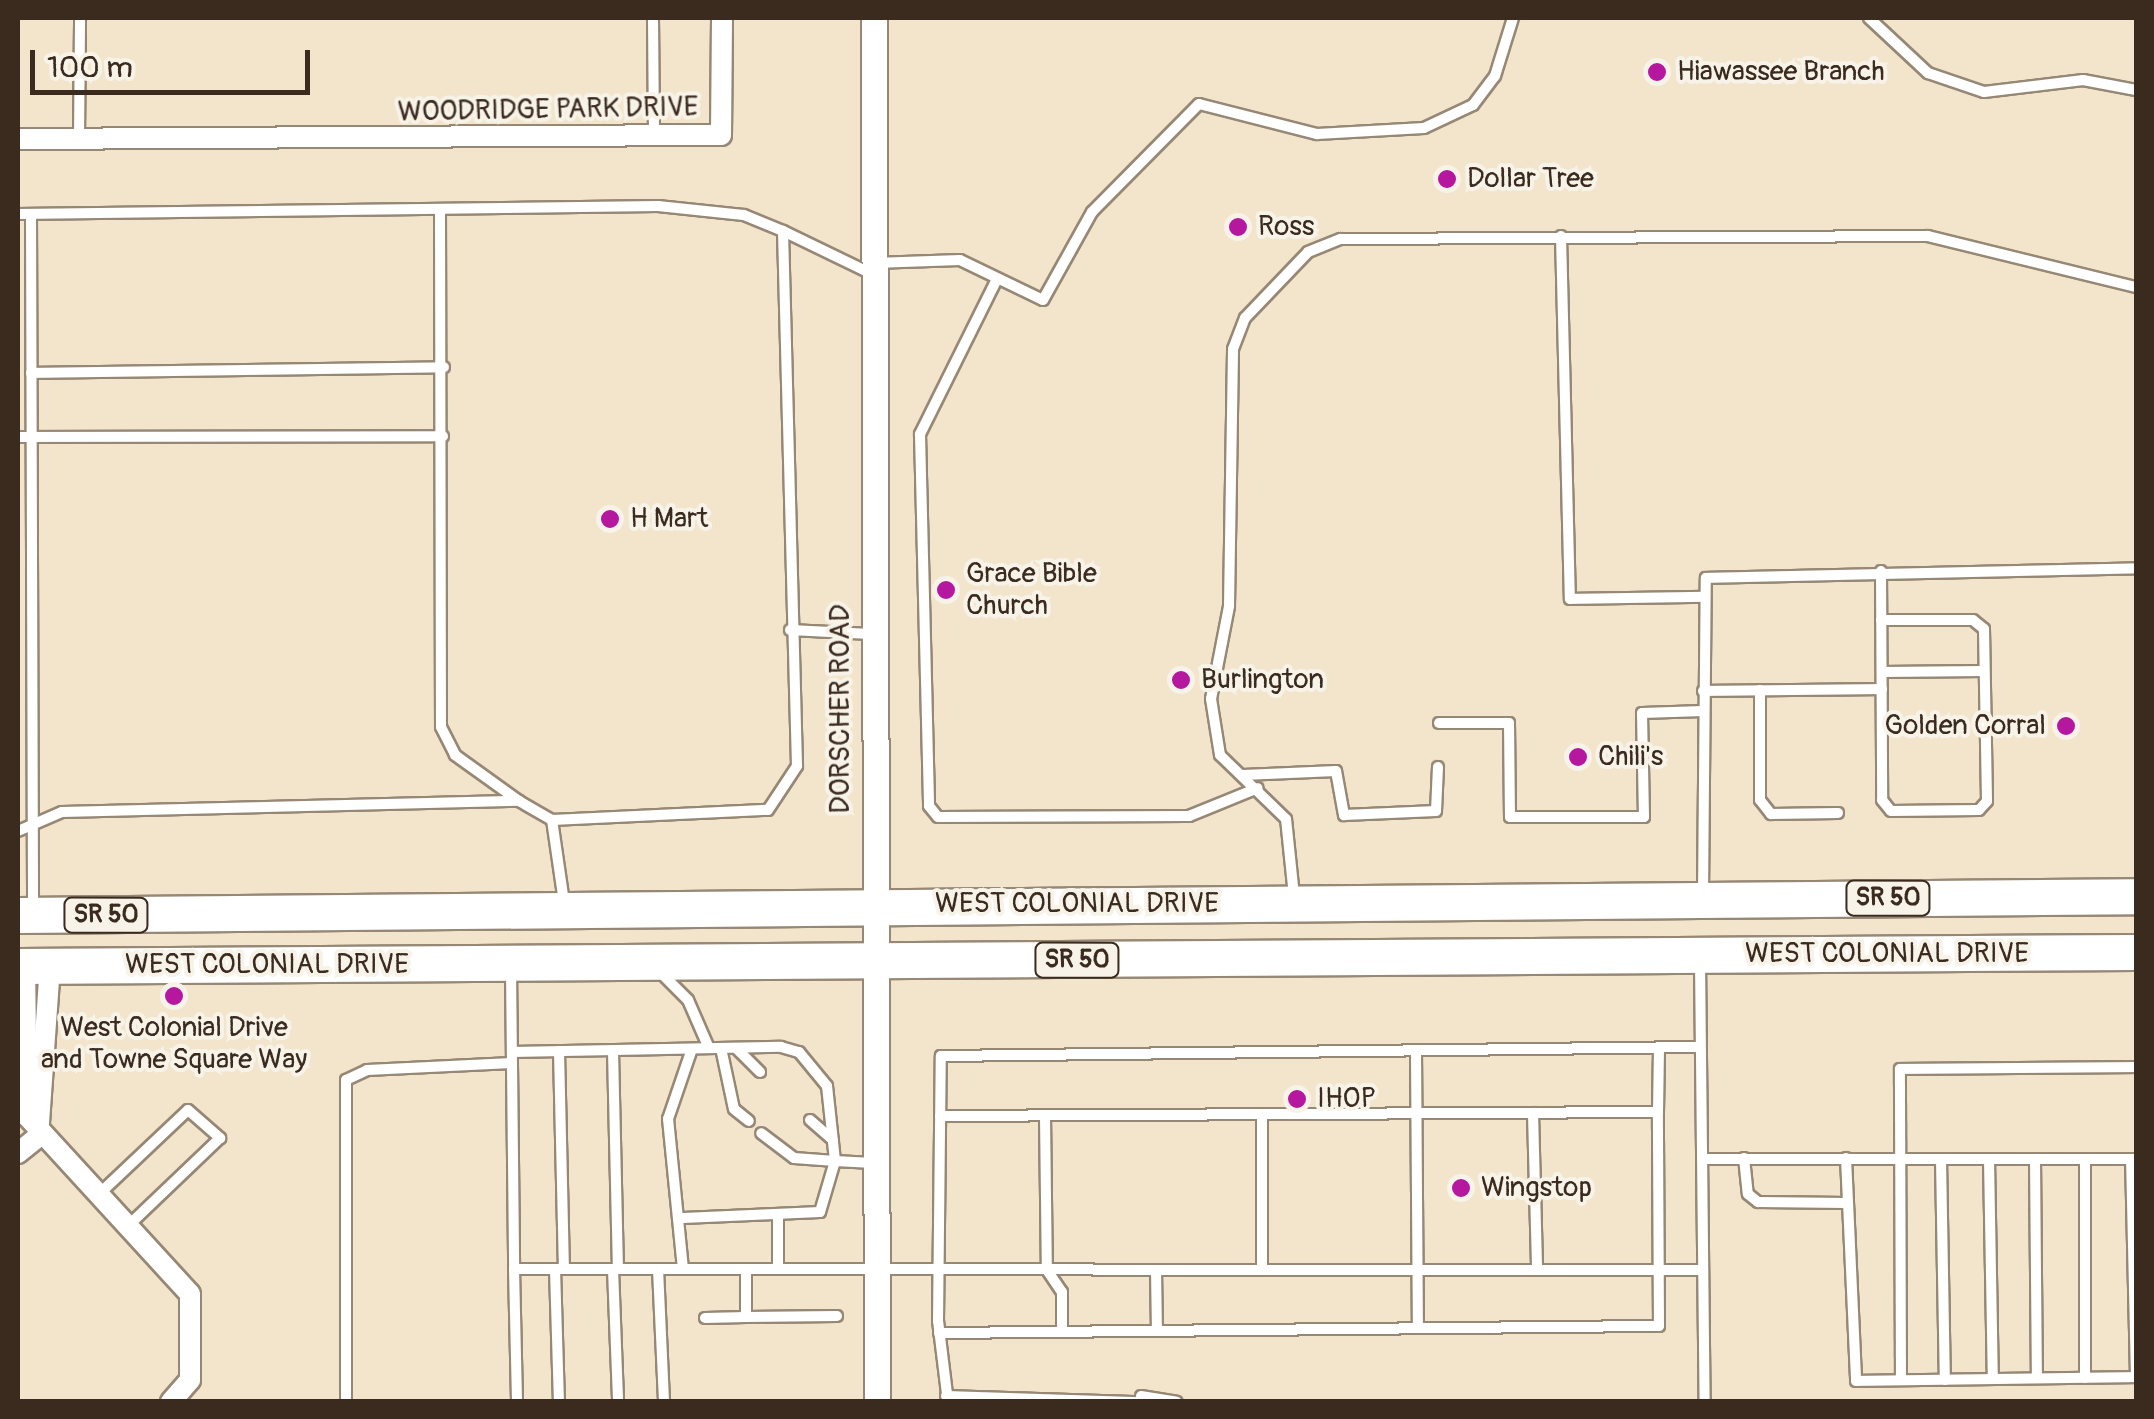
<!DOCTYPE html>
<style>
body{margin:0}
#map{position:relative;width:2154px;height:1419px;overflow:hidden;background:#f2e5cc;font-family:Pangolin,sans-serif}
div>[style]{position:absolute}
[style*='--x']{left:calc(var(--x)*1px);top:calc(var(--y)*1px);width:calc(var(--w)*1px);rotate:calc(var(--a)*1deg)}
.roads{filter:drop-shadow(2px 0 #968875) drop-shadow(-2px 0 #968875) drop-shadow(0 2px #968875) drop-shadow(0 -2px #968875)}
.service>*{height:10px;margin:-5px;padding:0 5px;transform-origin:5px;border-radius:5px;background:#fff}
.minor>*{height:20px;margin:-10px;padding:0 10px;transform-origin:10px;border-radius:10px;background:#fff}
.tertiary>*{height:25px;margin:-12.5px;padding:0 12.5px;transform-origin:12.5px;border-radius:12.5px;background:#fff}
.trunk>*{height:35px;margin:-17.5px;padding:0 17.5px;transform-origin:17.5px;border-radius:17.5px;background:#fff}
.dots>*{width:28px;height:28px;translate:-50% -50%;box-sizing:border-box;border:5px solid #f7f3e8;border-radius:50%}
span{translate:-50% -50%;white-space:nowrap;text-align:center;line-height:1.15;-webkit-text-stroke:8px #f7f3e8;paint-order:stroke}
.shield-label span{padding:2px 8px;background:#f7f3e8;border:2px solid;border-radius:8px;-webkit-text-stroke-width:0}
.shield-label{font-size:25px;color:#3b2a1e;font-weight:700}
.poi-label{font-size:28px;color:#3b2a1e}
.left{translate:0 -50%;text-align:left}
.right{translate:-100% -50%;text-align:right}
.street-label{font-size:28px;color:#3b2a1e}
.frame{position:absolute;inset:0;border:20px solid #3b2a1e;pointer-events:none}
.scale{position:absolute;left:30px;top:50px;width:280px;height:45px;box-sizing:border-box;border:5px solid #3b2a1e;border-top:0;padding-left:12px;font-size:30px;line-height:35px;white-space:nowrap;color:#3b2a1e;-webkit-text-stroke:8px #f7f3e8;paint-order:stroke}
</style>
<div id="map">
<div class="roads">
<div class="service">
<div style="--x:653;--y:18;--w:118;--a:89.5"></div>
<div style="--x:1869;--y:18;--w:81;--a:43"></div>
<div style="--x:1928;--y:73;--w:59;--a:18.7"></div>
<div style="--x:1984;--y:92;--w:100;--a:-6.9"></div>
<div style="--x:2083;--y:80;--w:54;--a:10.7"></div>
<div style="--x:79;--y:139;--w:121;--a:-89.5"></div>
<div style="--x:440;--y:209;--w:518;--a:89.89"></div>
<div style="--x:441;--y:727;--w:31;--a:63"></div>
<div style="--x:455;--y:755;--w:79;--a:35.7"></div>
<div style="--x:18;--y:214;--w:640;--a:-0.72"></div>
<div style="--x:658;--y:206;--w:86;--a:6"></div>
<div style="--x:744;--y:215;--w:42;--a:22.3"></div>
<div style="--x:31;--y:215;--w:694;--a:89.83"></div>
<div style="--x:1561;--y:236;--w:363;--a:88.6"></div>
<div style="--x:1570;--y:599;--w:132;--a:-0.9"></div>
<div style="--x:874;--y:263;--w:86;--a:-2"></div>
<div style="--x:960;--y:260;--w:92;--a:25.7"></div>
<div style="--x:1043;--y:300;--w:101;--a:-60.9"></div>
<div style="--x:1092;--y:212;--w:152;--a:-45.3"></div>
<div style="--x:1199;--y:104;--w:122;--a:14.3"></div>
<div style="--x:1317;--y:134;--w:107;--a:-3.2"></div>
<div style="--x:1424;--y:128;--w:54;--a:-25.1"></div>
<div style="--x:1473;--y:105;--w:36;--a:-53"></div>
<div style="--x:1495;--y:76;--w:61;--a:-72.8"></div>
<div style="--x:997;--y:279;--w:173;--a:116.4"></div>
<div style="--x:920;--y:434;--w:372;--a:88.6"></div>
<div style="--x:929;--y:806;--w:14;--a:51"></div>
<div style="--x:938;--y:817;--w:251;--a:-0.2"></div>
<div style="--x:1189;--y:816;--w:74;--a:-22.1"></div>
<div style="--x:31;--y:373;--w:413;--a:-0.8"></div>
<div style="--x:18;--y:437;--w:425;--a:-0.1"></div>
<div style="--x:1881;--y:571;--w:229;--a:89.7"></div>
<div style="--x:1882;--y:800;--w:14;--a:51"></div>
<div style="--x:1891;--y:811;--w:88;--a:-0.7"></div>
<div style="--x:1979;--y:810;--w:12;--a:-48"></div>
<div style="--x:1987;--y:801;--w:172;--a:-91"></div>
<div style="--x:1984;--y:629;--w:14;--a:-141"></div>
<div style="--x:1973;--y:620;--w:92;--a:180"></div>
<div style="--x:790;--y:630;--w:81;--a:2.8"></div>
<div style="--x:1882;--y:672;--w:102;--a:-0.6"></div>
<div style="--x:1760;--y:690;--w:110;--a:90"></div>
<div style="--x:1760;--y:800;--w:18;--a:52"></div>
<div style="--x:1771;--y:814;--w:67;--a:-0.9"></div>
<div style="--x:1703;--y:691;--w:179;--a:-0.6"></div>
<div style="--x:1439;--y:723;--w:70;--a:0"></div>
<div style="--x:1509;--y:723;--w:94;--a:89.4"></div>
<div style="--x:1510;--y:817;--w:134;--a:0"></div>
<div style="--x:1644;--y:817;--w:104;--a:-91.1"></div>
<div style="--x:1642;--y:713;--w:61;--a:-1.9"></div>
<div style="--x:1243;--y:775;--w:93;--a:-2.5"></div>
<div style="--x:1336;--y:771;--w:45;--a:79.7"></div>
<div style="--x:1344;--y:815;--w:92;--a:-2.5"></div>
<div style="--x:1436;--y:811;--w:44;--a:-87.4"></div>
<div style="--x:552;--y:820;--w:83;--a:81.7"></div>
<div style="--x:18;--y:831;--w:48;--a:-23.4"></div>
<div style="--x:62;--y:812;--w:457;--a:-1.4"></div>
<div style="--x:519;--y:801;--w:38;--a:30"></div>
<div style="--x:552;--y:820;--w:216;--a:-2.7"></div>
<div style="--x:768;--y:810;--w:53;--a:-56.6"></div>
<div style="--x:797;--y:766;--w:535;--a:-91.5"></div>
<div style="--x:783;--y:231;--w:99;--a:25.8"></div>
<div style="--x:1703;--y:895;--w:317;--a:-89.5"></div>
<div style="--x:1706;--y:578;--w:430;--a:-1.3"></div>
<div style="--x:1294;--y:896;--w:77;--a:-95.9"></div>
<div style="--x:1286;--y:819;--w:92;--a:-135.9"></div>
<div style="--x:1220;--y:755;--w:57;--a:-99.1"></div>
<div style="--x:1211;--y:699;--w:95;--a:-79"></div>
<div style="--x:1229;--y:606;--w:257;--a:-89.1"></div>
<div style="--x:1233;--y:349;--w:33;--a:-69"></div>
<div style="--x:1245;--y:318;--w:91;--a:-46.3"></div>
<div style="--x:1308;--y:252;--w:35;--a:-22"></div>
<div style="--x:1341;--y:239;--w:587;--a:-0.29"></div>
<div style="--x:1928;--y:236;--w:214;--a:13.8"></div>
<div style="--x:1700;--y:961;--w:441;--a:89.4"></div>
<div style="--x:511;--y:968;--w:301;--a:89.4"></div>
<div style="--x:514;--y:1269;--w:1189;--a:0.05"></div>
<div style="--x:661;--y:973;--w:38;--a:45"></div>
<div style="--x:688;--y:1000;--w:52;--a:66.4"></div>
<div style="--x:721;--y:1048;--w:62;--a:78"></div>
<div style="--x:734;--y:1109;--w:19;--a:39"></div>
<div style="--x:736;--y:1048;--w:34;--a:45"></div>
<div style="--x:559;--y:1051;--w:218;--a:88.7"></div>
<div style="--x:613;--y:1051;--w:218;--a:88.7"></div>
<div style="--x:512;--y:1052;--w:269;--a:-1.1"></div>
<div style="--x:781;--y:1047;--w:19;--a:16"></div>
<div style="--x:799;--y:1052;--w:44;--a:50.5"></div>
<div style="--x:827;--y:1086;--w:75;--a:83.9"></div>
<div style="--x:835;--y:1161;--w:38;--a:3"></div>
<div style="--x:1416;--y:1052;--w:276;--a:89.6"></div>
<div style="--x:1533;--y:1113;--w:156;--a:88.5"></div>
<div style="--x:940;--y:1116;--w:718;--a:-0.32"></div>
<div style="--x:1658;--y:1112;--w:62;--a:-89.1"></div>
<div style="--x:1045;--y:1116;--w:154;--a:89.3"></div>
<div style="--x:1047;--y:1270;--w:27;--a:56"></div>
<div style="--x:1062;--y:1292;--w:40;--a:90"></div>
<div style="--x:810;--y:1120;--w:30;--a:41"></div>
<div style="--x:1744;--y:1158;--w:36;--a:84"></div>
<div style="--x:1748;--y:1194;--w:13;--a:39"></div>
<div style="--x:1758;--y:1202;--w:89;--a:0.6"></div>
<div style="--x:1846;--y:1158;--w:223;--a:87.4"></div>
<div style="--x:1856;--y:1381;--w:280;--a:-0.8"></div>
<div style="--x:2136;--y:1377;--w:218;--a:-91.3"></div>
<div style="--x:1704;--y:1159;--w:432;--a:0"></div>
<div style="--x:1941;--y:1159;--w:221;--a:89"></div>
<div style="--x:1989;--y:1159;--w:220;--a:89"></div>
<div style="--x:2035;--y:1159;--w:219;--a:89.5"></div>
<div style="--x:2085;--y:1159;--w:219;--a:90"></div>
<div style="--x:97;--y:1196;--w:125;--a:-43.4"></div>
<div style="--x:188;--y:1110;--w:43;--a:41.2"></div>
<div style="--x:220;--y:1138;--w:129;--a:136.3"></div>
<div style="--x:683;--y:1218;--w:137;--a:-2.5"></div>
<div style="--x:820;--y:1212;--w:53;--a:-73.6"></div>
<div style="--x:835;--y:1161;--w:41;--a:-175.8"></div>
<div style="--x:794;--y:1158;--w:41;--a:-142.9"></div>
<div style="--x:778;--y:1218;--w:51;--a:90"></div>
<div style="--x:514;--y:1269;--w:133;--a:88.7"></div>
<div style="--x:555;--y:1269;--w:133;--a:88.3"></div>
<div style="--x:613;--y:1269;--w:133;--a:87.8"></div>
<div style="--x:658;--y:1269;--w:133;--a:87.4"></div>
<div style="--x:683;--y:1269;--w:151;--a:-95.7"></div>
<div style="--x:668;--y:1119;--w:74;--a:-71.1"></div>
<div style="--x:746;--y:1269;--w:48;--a:90"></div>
<div style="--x:746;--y:1317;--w:91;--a:-0.6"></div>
<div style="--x:1156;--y:1270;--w:61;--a:89.1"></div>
<div style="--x:1262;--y:1270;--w:156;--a:-90"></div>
<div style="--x:705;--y:1318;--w:41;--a:-1.4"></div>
<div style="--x:939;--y:1333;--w:720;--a:-0.56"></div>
<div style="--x:1659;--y:1326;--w:214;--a:-90.3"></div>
<div style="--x:1901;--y:1380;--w:311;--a:-90.2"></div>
<div style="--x:1900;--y:1069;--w:236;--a:-0.5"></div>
<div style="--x:946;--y:1396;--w:195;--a:1.8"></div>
<div style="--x:1141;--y:1396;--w:36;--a:9"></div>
<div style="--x:346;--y:1402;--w:322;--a:-90"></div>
<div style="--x:346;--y:1080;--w:23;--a:-25"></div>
<div style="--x:367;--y:1070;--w:145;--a:-2.8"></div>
<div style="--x:948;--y:1402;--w:82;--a:-97"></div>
<div style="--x:938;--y:1321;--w:265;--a:-89.4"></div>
<div style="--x:941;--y:1056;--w:758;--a:-0.68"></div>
</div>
<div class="minor">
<div style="--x:18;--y:139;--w:703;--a:-0.33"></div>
<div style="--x:721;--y:135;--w:117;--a:-89.5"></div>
<div style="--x:25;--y:966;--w:150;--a:89.2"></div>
<div style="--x:27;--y:1116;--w:241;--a:47.5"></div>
<div style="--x:190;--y:1294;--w:86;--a:90"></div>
<div style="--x:190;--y:1380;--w:29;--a:131"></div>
<div style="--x:38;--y:1137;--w:172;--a:-86"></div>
<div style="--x:18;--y:1153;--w:26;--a:-39"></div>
</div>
<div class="tertiary">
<div style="--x:874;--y:18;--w:1384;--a:89.88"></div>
</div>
<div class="trunk">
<div style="--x:18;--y:915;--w:2118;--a:-0.51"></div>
<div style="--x:18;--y:966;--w:2118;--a:-0.38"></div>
</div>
</div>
<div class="dots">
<div style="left:1657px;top:72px;background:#b5179e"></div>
<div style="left:1447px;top:179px;background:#b5179e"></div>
<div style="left:1238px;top:227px;background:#b5179e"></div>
<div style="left:610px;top:519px;background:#b5179e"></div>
<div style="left:946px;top:590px;background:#b5179e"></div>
<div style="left:1181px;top:680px;background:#b5179e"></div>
<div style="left:2066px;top:726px;background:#b5179e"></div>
<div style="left:1578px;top:757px;background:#b5179e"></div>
<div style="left:174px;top:996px;background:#b5179e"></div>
<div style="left:1297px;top:1099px;background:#b5179e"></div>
<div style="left:1461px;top:1188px;background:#b5179e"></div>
</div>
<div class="shield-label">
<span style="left:1888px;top:898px">SR 50</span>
<span style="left:106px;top:915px">SR 50</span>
<span style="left:1077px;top:960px">SR 50</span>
</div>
<div class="poi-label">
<span class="left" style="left:1677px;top:72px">Hiawassee Branch</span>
<span class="left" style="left:1467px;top:179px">Dollar Tree</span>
<span class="left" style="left:1258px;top:227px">Ross</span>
<span class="left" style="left:630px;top:519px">H Mart</span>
<span class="left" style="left:966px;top:590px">Grace Bible<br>Church</span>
<span class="left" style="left:1201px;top:680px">Burlington</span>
<span class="right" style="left:2046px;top:726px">Golden Corral</span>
<span class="left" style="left:1598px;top:757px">Chili's</span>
<span style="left:174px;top:1044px">West Colonial Drive<br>and Towne Square Way</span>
<span class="left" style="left:1317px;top:1099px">IHOP</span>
<span class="left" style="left:1481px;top:1188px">Wingstop</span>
</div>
<div class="street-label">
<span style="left:548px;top:110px;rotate:-1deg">WOODRIDGE PARK DRIVE</span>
<span style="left:841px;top:709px;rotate:-90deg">DORSCHER ROAD</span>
<span style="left:1077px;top:904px">WEST COLONIAL DRIVE</span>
<span style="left:1887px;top:954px">WEST COLONIAL DRIVE</span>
<span style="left:267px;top:965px">WEST COLONIAL DRIVE</span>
</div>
<div class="frame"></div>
<div class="scale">100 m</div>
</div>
